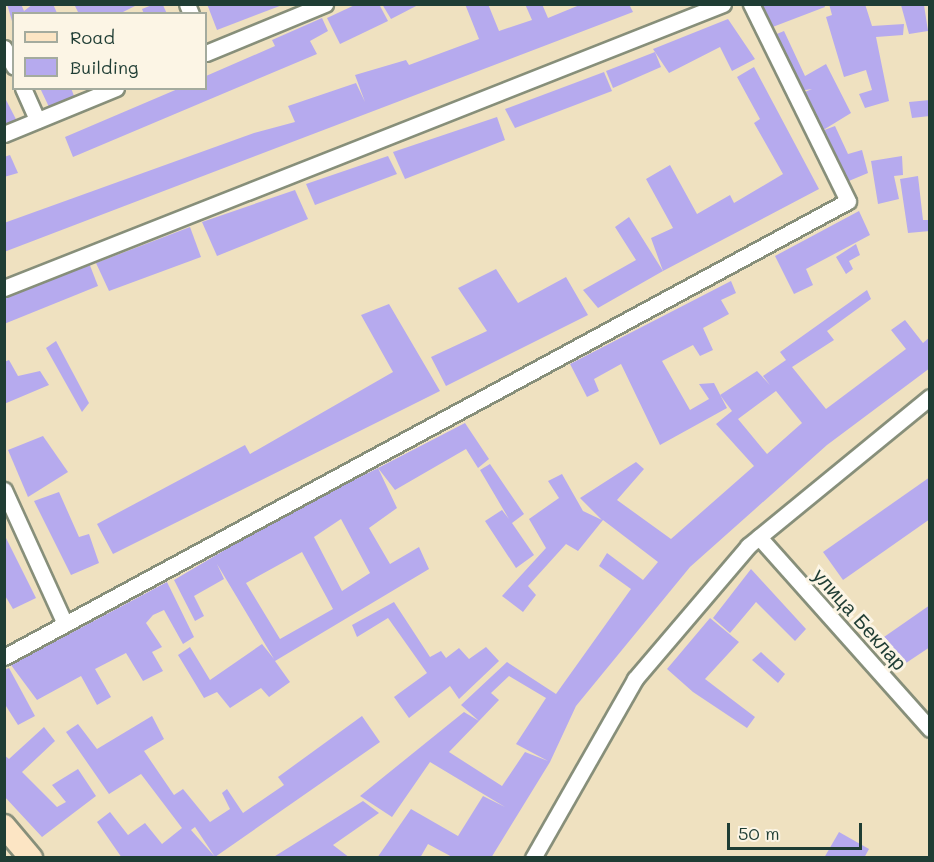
<!DOCTYPE html>
<meta charset="utf-8">
<style>
body{margin:0}
#map{position:relative;width:934px;height:862px;overflow:hidden;background:#efe1c0;font-family:Mali,sans-serif}
div>[style]{position:absolute}
[style*='--x']{left:calc(var(--x)*1px);top:calc(var(--y)*1px);width:calc(var(--w)*1px);rotate:calc(var(--a)*1deg)}
.building>*{inset:0;background:#b6aaee}
.roads{filter:drop-shadow(2px 0 #878f7a) drop-shadow(-2px 0 #878f7a) drop-shadow(0 2px #878f7a) drop-shadow(0 -2px #878f7a)}
.street>*{height:15px;margin:-7.5px;padding:0 7.5px;transform-origin:7.5px;border-radius:7.5px;background:#fff}
.secondary>*{height:22px;margin:-11px;padding:0 11px;transform-origin:11px;border-radius:11px;background:#fce5c4}
span{translate:-50% -50%;white-space:nowrap;text-align:center;line-height:1.15;-webkit-text-stroke:6px #fcf5e5;paint-order:stroke}
.street-label{font-size:20px;color:#1f3d34}
.frame{position:absolute;inset:0;border:6px solid #1f3d34;pointer-events:none}
.legend{position:absolute;left:12px;top:12px;width:195px;height:78px;box-sizing:border-box;background:#fcf5e5;border:2px solid #a4ab9e;margin:0;padding:8px 10px;list-style:none;font-size:18px;color:#1f3d34}
.legend li{display:flex;align-items:center;gap:12px;height:30px}
.legend b{width:30px;border:2px solid #a4ab9e}
.scale{position:absolute;left:727px;top:823px;width:135px;height:27px;box-sizing:border-box;border:3px solid #1f3d34;border-top:0;padding-left:8px;font-size:18px;line-height:21px;white-space:nowrap;color:#1f3d34;-webkit-text-stroke:4px #fcf5e5;paint-order:stroke}
</style>
<div id="map">
<div class="building">
<div style="clip-path:polygon(7px 4px,21px 4px,24px 11px,33px 4px,53px 4px,57px 13px,14px 14px,14px 28px)"></div>
<div style="clip-path:polygon(74px 4px,104px 6px,139px 4px,119px 14px,79px 14px)"></div>
<div style="clip-path:polygon(207px 4px,285px 4px,217px 30px)"></div>
<div style="clip-path:polygon(357px 4px,379px 4px,388px 21px,340px 44px,327px 18px)"></div>
<div style="clip-path:polygon(382px 4px,420px 4px,391px 19px)"></div>
<div style="clip-path:polygon(465px 4px,488px 4px,499px 31px,532px 20px,525px 4px,542px 4px,548px 18px,582px 4px,629px 4px,633px 12px,4px 252px,4px 223px,254px 133px,295px 122px,288px 106px,356px 83px,365px 102px,355px 75px,406px 60px,409px 65px,479px 39px)"></div>
<div style="clip-path:polygon(760px 4px,824px 4px,825px 7px,770px 28px)"></div>
<div style="clip-path:polygon(829px 4px,865px 4px,872px 26px,904px 24px,903px 35px,876px 37px,889px 101px,865px 108px,859px 94px,872px 90px,866px 70px,844px 77px,826px 17px,832px 15px)"></div>
<div style="clip-path:polygon(152px 5px,163px 5px,167px 14px,144px 14px,142px 9px)"></div>
<div style="clip-path:polygon(901px 5px,924px 5px,928px 31px,909px 34px)"></div>
<div style="clip-path:polygon(322px 18px,328px 31px,310px 41px,317px 54px,73px 157px,65px 137px,180px 88px,206px 88px,206px 76px,275px 46px,272px 40px)"></div>
<div style="clip-path:polygon(728px 19px,755px 59px,732px 71px,720px 47px,669px 73px,653px 49px)"></div>
<div style="clip-path:polygon(784px 31px,805px 76px,826px 64px,851px 113px,820px 132px,800px 94px,812px 89px,799px 91px,772px 36px)"></div>
<div style="clip-path:polygon(655px 52px,661px 67px,613px 88px,606px 71px)"></div>
<div style="clip-path:polygon(754px 67px,819px 189px,663px 271px,651px 238px,673px 228px,646px 179px,670px 165px,697px 214px,730px 195px,734px 203px,783px 174px,754px 123px,760px 119px,737px 77px)"></div>
<div style="clip-path:polygon(604px 72px,612px 91px,515px 128px,505px 109px)"></div>
<div style="clip-path:polygon(40px 88px,71px 88px,74px 96px,49px 107px)"></div>
<div style="clip-path:polygon(4px 96px,20px 127px,4px 134px)"></div>
<div style="clip-path:polygon(930px 100px,930px 116px,912px 118px,909px 102px)"></div>
<div style="clip-path:polygon(497px 117px,505px 140px,405px 179px,393px 152px)"></div>
<div style="clip-path:polygon(835px 126px,848px 154px,862px 150px,868px 173px,844px 183px,819px 132px)"></div>
<div style="clip-path:polygon(10px 155px,18px 173px,4px 177px,4px 157px)"></div>
<div style="clip-path:polygon(388px 156px,397px 174px,315px 205px,306px 184px)"></div>
<div style="clip-path:polygon(902px 156px,903px 175px,894px 176px,899px 199px,878px 204px,871px 161px)"></div>
<div style="clip-path:polygon(918px 176px,923px 220px,930px 220px,930px 231px,908px 233px,900px 179px)"></div>
<div style="clip-path:polygon(295px 190px,308px 219px,217px 256px,202px 222px)"></div>
<div style="clip-path:polygon(859px 211px,870px 235px,806px 269px,813px 285px,794px 294px,775px 256px)"></div>
<div style="clip-path:polygon(629px 217px,663px 271px,598px 308px,583px 290px,636px 260px,615px 227px)"></div>
<div style="clip-path:polygon(190px 227px,201px 257px,109px 291px,96px 263px)"></div>
<div style="clip-path:polygon(856px 244px,860px 255px,849px 261px,853px 269px,846px 274px,836px 257px)"></div>
<div style="clip-path:polygon(89px 263px,98px 286px,4px 324px,4px 298px)"></div>
<div style="clip-path:polygon(496px 269px,518px 303px,566px 277px,588px 315px,446px 386px,431px 357px,487px 331px,458px 288px)"></div>
<div style="clip-path:polygon(731px 281px,736px 293px,721px 300px,729px 314px,703px 328px,713px 350px,700px 356px,693px 345px,662px 361px,690px 410px,709px 399px,699px 384px,714px 383px,727px 408px,660px 445px,621px 364px,594px 379px,599px 391px,587px 397px,570px 364px)"></div>
<div style="clip-path:polygon(evenodd,867px 290px,871px 299px,827px 331px,834px 340px,792px 367px,826px 409px,906px 349px,891px 330px,905px 320px,923px 343px,930px 337px,930px 368px,827px 445px,690px 567px,576px 706px,550px 762px,491px 858px,454px 858px,428px 844px,420px 858px,377px 858px,411px 809px,458px 836px,483px 796px,505px 807px,430px 762px,392px 817px,360px 796px,464px 712px,479px 721px,449px 752px,502px 786px,525px 752px,548px 761px,516px 744px,546px 698px,509px 676px,491px 693px,499px 700px,479px 721px,461px 705px,507px 662px,556px 694px,631px 589px,599px 566px,607px 553px,643px 580px,658px 562px,603px 520px,578px 551px,566px 544px,528px 586px,536px 595px,523px 612px,502px 596px,546px 548px,529px 519px,559px 498px,548px 481px,562px 474px,583px 511px,602px 520px,580px 498px,636px 462px,644px 469px,617px 500px,671px 539px,754px 466px,716px 424px,732px 411px,720px 395px,757px 371px,770px 385px,763px 376px,786px 360px,780px 352px,867px 290px,776px 391px,802px 423px,767px 454px,738px 419px,776px 391px)"></div>
<div style="clip-path:polygon(389px 304px,440px 391px,113px 554px,97px 524px,245px 445px,250px 454px,393px 372px,361px 315px)"></div>
<div style="clip-path:polygon(56px 341px,89px 403px,82px 412px,46px 348px)"></div>
<div style="clip-path:polygon(9px 360px,18px 376px,40px 371px,49px 385px,4px 404px,4px 362px)"></div>
<div style="clip-path:polygon(465px 423px,489px 459px,478px 468px,466px 449px,395px 490px,378px 468px)"></div>
<div style="clip-path:polygon(43px 436px,68px 472px,28px 497px,8px 450px)"></div>
<div style="clip-path:polygon(490px 464px,524px 514px,512px 523px,534px 555px,516px 568px,485px 521px,502px 510px,509px 519px,480px 470px)"></div>
<div style="clip-path:polygon(evenodd,378px 468px,397px 508px,369px 528px,390px 564px,419px 547px,429px 569px,275px 661px,290px 682px,269px 697px,261px 688px,230px 708px,217px 692px,204px 698px,178px 655px,190px 647px,210px 680px,262px 644px,274px 659px,217px 564px,224px 579px,194px 596px,204px 616px,195px 621px,174px 580px,282px 516px,378px 468px,341px 519px,370px 573px,342px 591px,314px 537px,341px 519px,378px 468px,302px 552px,333px 609px,280px 639px,246px 583px,302px 552px)"></div>
<div style="clip-path:polygon(930px 477px,930px 519px,843px 580px,823px 552px)"></div>
<div style="clip-path:polygon(59px 492px,79px 537px,89px 534px,99px 563px,71px 575px,34px 501px)"></div>
<div style="clip-path:polygon(4px 534px,36px 598px,13px 609px,4px 594px)"></div>
<div style="clip-path:polygon(751px 569px,806px 629px,795px 641px,756px 602px,730px 633px,713px 618px)"></div>
<div style="clip-path:polygon(167px 582px,194px 637px,183px 644px,164px 610px,153px 615px,146px 623px,162px 647px,152px 652px,163px 671px,143px 681px,126px 653px,95px 669px,111px 697px,97px 705px,81px 676px,37px 700px,11px 665px)"></div>
<div style="clip-path:polygon(394px 602px,430px 657px,441px 651px,446px 658px,459px 648px,469px 659px,486px 647px,499px 661px,459px 699px,450px 686px,409px 718px,394px 697px,427px 673px,388px 618px,357px 637px,352px 625px)"></div>
<div style="clip-path:polygon(930px 605px,930px 647px,903px 665px,884px 637px)"></div>
<div style="clip-path:polygon(710px 618px,739px 642px,705px 679px,755px 717px,747px 728px,693px 692px,667px 669px)"></div>
<div style="clip-path:polygon(761px 652px,785px 674px,778px 683px,752px 660px)"></div>
<div style="clip-path:polygon(9px 668px,35px 716px,18px 725px,4px 703px,4px 670px)"></div>
<div style="clip-path:polygon(152px 716px,164px 739px,144px 751px,174px 795px,183px 789px,210px 822px,230px 809px,222px 793px,227px 789px,243px 813px,284px 785px,278px 777px,362px 716px,380px 742px,215px 857px,195px 827px,191px 830px,216px 858px,122px 858px,97px 822px,110px 812px,128px 835px,145px 823px,162px 844px,182px 828px,141px 774px,109px 794px,66px 732px,78px 724px,97px 749px)"></div>
<div style="clip-path:polygon(44px 727px,55px 741px,22px 772px,57px 807px,66px 802px,52px 785px,78px 769px,96px 796px,42px 837px,4px 796px,4px 755px,9px 759px)"></div>
<div style="clip-path:polygon(363px 801px,379px 813px,333px 845px,350px 858px,272px 858px)"></div>
<div style="clip-path:polygon(839px 832px,869px 849px,864px 858px,824px 858px)"></div>
</div>
<div class="roads">
<div class="street">
<div style="--x:187;--y:4;--w:11;--a:68"></div>
<div style="--x:4;--y:48;--w:21;--a:62"></div>
<div style="--x:206;--y:53;--w:129;--a:-22.4"></div>
<div style="--x:23;--y:88;--w:35;--a:66"></div>
<div style="--x:4;--y:134;--w:121;--a:-22.3"></div>
<div style="--x:4;--y:288;--w:773;--a:-21.55"></div>
<div style="--x:4;--y:490;--w:147;--a:65.5"></div>
<div style="--x:759;--y:537;--w:257;--a:48.3"></div>
<div style="--x:4;--y:657;--w:959;--a:-28.38"></div>
<div style="--x:848;--y:201;--w:220;--a:-116.2"></div>
<div style="--x:533;--y:858;--w:206;--a:-60.3"></div>
<div style="--x:635;--y:679;--w:175;--a:-49.6"></div>
<div style="--x:748;--y:546;--w:235;--a:-39.3"></div>
</div>
<div class="secondary">
<div style="--x:4;--y:826;--w:42;--a:49.8"></div>
</div>
</div>
<div class="street-label">
<span style="left:860px;top:619px;rotate:48deg">улица Беклар</span>
</div>
<div class="frame"></div>
<ul class="legend">
<li><b style="height:8px;background:#fce5c4"></b>Road</li>
<li><b style="height:16px;background:#b6aaee"></b>Building</li>
</ul>
<div class="scale">50 m</div>
</div>
